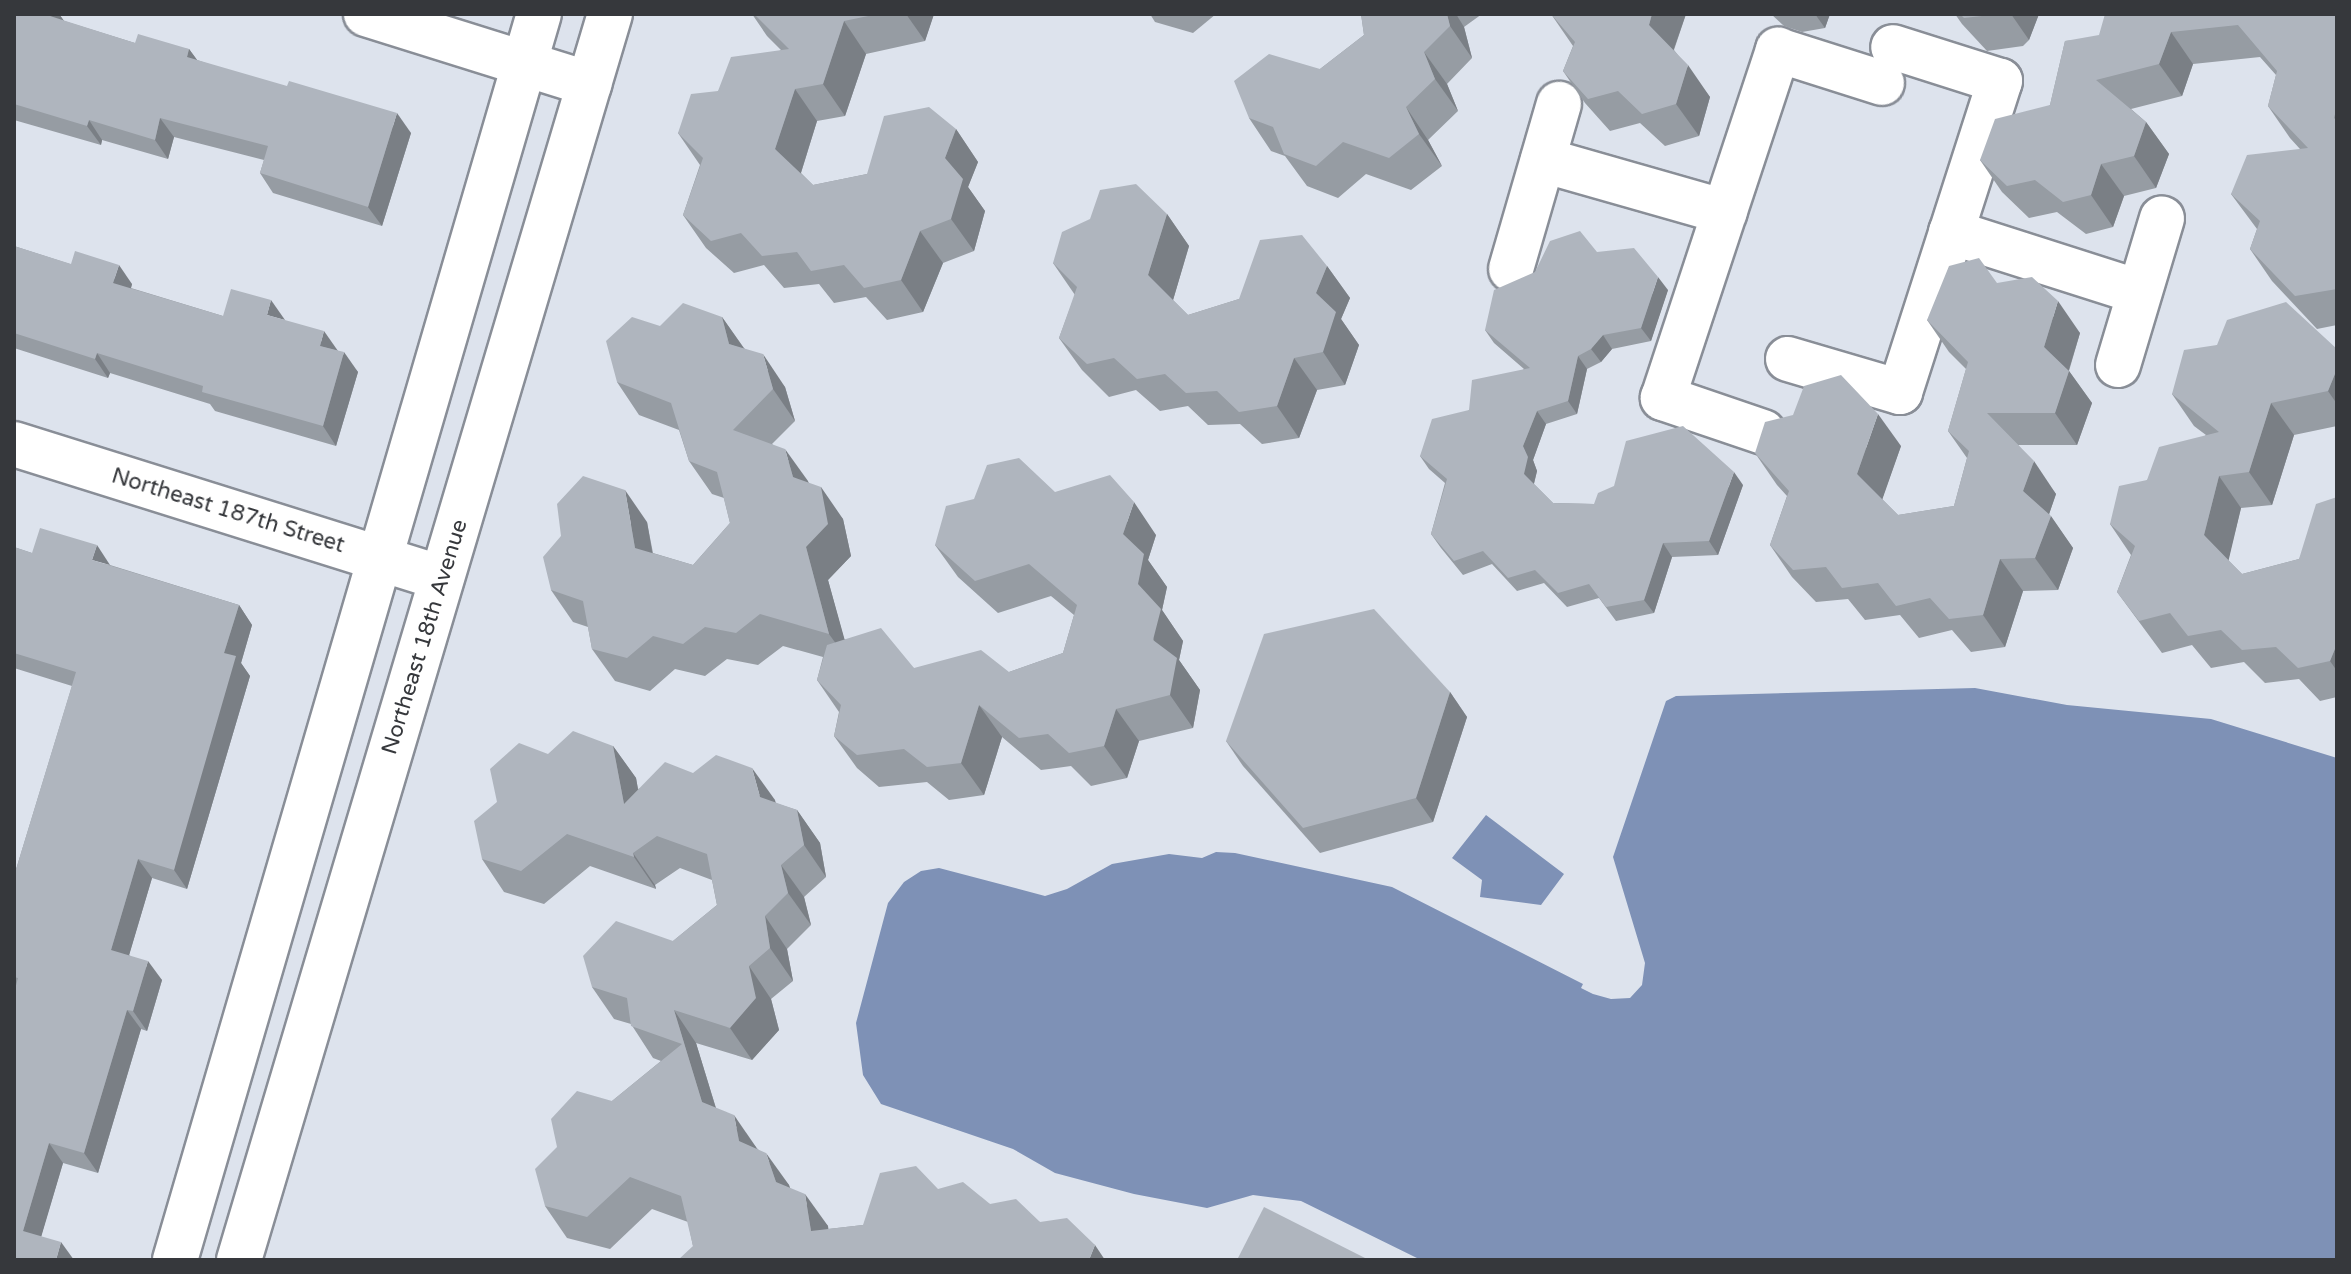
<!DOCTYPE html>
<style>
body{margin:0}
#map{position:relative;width:2351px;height:1274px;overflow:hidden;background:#dde3ed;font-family:"Varela Round",sans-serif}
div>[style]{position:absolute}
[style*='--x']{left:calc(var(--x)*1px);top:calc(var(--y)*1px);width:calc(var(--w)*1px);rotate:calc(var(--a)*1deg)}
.water>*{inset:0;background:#7e91b6}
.roads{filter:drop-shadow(2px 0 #898e97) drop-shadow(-2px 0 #898e97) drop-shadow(0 2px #898e97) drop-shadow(0 -2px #898e97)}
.minor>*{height:44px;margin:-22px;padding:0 22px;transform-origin:22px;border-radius:22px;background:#fff}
.wall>*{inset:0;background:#969ca3}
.shaded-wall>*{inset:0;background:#7a7f85}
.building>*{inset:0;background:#afb5be}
span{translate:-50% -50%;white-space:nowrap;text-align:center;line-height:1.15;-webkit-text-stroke:8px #fff;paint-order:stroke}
.street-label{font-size:22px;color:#36383c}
.frame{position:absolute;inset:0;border:16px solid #36383c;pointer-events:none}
</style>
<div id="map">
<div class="water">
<div style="clip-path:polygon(1975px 688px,2067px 705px,2211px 719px,2337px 758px,2337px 1260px,1421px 1260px,1301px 1201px,1253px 1195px,1207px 1208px,1134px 1194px,1055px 1173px,1013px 1149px,881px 1104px,863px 1075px,856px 1023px,888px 903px,904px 882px,921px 871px,939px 868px,1045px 896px,1067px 889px,1112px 864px,1169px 854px,1202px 858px,1216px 852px,1235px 853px,1392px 887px,1583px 984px,1581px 988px,1593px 994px,1611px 999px,1630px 998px,1642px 985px,1645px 963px,1613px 857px,1666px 701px,1676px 696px)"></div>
<div style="clip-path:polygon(1486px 815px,1564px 874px,1541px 905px,1480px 897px,1482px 880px,1452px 858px)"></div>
</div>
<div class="roads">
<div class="minor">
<div style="--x:366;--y:14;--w:234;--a:17.4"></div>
<div style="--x:1543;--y:160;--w:189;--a:15.9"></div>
<div style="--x:1951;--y:232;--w:197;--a:17.7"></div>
<div style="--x:1511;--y:269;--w:172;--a:-73.8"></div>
<div style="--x:1788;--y:359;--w:117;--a:16.4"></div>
<div style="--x:1900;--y:392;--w:327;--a:-72.2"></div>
<div style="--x:2000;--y:81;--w:112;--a:-162.4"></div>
<div style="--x:2118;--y:365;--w:153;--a:-73.3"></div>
<div style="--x:1763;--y:432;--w:106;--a:-161.2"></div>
<div style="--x:1663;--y:398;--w:367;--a:-71.7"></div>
<div style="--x:1778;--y:50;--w:109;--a:17.6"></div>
<div style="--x:14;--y:444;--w:448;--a:17.4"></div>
<div style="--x:175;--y:1260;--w:1298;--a:-73.72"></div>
<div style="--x:239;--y:1260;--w:1300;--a:-73.42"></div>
</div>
</div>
<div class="wall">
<div style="clip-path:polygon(14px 14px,59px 14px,64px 21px,135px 43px,189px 49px,197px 60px,411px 133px,382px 226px,273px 193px,260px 173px,264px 160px,174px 137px,168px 159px,102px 140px,101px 145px,14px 120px)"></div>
<div style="clip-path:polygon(752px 14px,934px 14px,925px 41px,866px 54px,845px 116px,817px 121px,801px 173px,813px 185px,867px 174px,956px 129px,978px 162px,968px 187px,985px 211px,974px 251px,943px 263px,923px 312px,887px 320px,866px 297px,834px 303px,819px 284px,784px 288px,764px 265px,734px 273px,706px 248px,683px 215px,700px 165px,678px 133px,718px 91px,781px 50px,767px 36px)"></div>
<div style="clip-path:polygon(1150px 14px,1216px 14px,1193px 33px,1155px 22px)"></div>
<div style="clip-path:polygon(1361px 14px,1482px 14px,1464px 27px,1472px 58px,1447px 84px,1458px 111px,1428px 140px,1442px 166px,1411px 190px,1366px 174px,1338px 198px,1307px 186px,1285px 156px,1271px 151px,1249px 118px,1320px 69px,1364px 35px)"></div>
<div style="clip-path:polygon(1551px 14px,1686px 14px,1674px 50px,1710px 97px,1699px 136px,1665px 146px,1640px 123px,1610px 131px,1585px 103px,1563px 71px,1573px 46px)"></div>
<div style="clip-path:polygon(1771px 14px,1830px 14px,1825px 28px,1802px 32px,1784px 26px)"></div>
<div style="clip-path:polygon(1955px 14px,2039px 14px,2029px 40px,2023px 46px,1987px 51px,1962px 24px)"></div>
<div style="clip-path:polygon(2337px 14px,2337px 325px,2317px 329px,2272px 281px,2250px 249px,2257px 229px,2231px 194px,2300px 149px,2290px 138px,2268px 106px,2276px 75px,2260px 57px,2193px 64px,2182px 96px,2131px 109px,2146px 122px,2169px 154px,2156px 188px,2124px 196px,2113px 227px,2086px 234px,2057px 212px,2029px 218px,2002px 192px,1980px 160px,2050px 105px,2065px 41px)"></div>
<div style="clip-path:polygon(1167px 214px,1189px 246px,1173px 300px,1188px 315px,1239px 299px,1327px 266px,1350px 298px,1341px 319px,1359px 345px,1345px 385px,1317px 390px,1299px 438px,1262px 444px,1240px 424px,1208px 425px,1188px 406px,1160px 411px,1136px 390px,1109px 397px,1082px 370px,1059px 338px,1075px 295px,1053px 263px)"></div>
<div style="clip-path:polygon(14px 246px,132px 284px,131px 288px,223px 316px,284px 320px,338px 351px,358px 372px,336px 446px,215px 411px,210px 404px,110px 373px,108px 378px,14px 348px)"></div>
<div style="clip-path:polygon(1997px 283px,2080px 333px,2069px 371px,2092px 403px,2077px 445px,2018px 445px,2056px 494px,2049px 514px,2073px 548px,2058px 590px,2023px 591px,2005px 647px,1971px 652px,1952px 630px,1919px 638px,1900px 615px,1865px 620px,1848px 599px,1816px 602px,1792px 577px,1770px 545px,1787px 496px,1777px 485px,1755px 453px,1901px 446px,1882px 499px,1898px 515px,1954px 506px,1967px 458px,1948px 431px,1966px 369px,1949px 352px,1927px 320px)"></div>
<div style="clip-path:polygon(1668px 290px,1651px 341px,1612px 349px,1601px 362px,1587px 369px,1577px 414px,1546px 424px,1533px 460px,1537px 471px,1534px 484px,1553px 503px,1594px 504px,1743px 485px,1718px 555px,1672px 557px,1654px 613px,1616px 621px,1599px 598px,1567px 607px,1544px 583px,1517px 591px,1492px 564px,1463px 575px,1441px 548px,1431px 534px,1445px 483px,1429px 469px,1420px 456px,1469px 410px,1524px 369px,1494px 343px,1485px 330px)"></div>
<div style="clip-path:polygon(722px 317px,744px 348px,785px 387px,795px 421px,772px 444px,843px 519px,851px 556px,828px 580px,844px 639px,914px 668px,1009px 672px,1063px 653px,1074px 615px,1051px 596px,998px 613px,958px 577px,935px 545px,1055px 492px,1156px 535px,1148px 560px,1167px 587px,1162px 610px,1183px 641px,1179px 660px,1200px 690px,1193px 728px,1139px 741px,1127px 778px,1091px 786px,1071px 766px,1041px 770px,1002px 737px,984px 795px,949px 800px,927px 782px,879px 787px,857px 768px,834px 736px,839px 712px,817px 680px,823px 657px,783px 646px,758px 665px,727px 659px,705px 676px,675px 669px,650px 691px,615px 681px,592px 649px,588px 627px,573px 622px,551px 590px,561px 536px,647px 522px,653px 553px,693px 565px,730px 523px,724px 498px,712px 494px,689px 461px,679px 430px,639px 415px,617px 382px,660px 326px)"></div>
<div style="clip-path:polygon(2217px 345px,2337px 349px,2337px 426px,2294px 435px,2272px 505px,2241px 508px,2228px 560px,2242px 574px,2299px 559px,2337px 497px,2337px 697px,2320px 701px,2299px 679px,2265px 683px,2244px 662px,2211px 668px,2192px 645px,2162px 653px,2117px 592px,2131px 555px,2110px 524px,2147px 480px,2206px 435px,2194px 426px,2172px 394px)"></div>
<div style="clip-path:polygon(14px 547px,32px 553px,110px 565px,239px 605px,252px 625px,241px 663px,250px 676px,187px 889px,152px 878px,129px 955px,162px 980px,147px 1031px,141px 1029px,98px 1173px,63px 1163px,41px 1236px,14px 1260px,14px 876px,72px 686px,14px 668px)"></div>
<div style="clip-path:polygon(1450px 692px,1467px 717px,1433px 822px,1320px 853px,1243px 766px,1226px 741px)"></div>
<div style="clip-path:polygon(613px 746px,636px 778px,638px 789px,693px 773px,775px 800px,775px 803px,797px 810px,820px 843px,826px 877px,804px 897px,811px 925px,787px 949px,793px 981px,771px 999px,779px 1030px,752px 1060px,696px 1043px,716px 1108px,756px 1147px,789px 1185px,790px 1188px,828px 1226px,828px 1229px,863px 1225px,938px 1189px,990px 1204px,1040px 1222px,1095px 1245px,693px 1246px,688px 1222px,652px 1209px,610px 1249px,567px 1238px,545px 1206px,612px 1101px,661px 1061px,653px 1058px,631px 1024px,614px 1019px,592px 987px,673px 941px,717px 905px,712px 880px,680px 868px,655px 885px,656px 889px,590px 866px,544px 904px,504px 892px,482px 859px,497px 802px,548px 754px)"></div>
</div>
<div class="shaded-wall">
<div style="clip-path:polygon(51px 14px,59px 14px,67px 25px,50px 16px)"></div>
<div style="clip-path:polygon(906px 14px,934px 14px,925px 41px)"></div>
<div style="clip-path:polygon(1447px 14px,1456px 14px,1464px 27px,1472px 58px,1450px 26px)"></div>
<div style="clip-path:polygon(1652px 14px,1686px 14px,1671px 57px,1649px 25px)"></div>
<div style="clip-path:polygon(1815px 14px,1830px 14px,1825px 28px)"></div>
<div style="clip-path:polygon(2011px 14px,2039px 14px,2029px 40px)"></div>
<div style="clip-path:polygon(844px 21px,866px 54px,845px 116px,823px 84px)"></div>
<div style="clip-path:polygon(2171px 32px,2193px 64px,2182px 96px,2159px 64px)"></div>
<div style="clip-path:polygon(189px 49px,203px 68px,187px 57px)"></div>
<div style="clip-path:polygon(1424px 52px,1447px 84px,1458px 111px,1435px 79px)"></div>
<div style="clip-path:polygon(1688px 65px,1710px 97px,1699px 136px,1676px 104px)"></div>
<div style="clip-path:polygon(795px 89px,817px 121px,798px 182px,775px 149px)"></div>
<div style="clip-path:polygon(1406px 107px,1428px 140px,1442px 166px,1419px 134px)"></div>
<div style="clip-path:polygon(397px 113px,411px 133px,382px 226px,368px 207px)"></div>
<div style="clip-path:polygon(160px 118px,174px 137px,168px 159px,155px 140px)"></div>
<div style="clip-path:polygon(89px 120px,102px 140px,101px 145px,87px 126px)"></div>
<div style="clip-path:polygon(2146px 122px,2169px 154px,2156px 188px,2134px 156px)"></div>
<div style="clip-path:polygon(956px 129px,978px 162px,968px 187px,985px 211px,974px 251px,951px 219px,945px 158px)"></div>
<div style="clip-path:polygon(2101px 164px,2124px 196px,2113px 227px,2091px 195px)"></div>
<div style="clip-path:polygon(1167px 214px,1189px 246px,1171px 307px,1148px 275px)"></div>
<div style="clip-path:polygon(920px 231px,943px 263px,923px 312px,901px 280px)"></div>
<div style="clip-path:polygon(119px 265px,132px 284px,127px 302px,113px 283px)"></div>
<div style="clip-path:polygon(1327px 266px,1350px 298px,1341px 319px,1359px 345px,1345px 385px,1323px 352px,1316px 293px)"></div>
<div style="clip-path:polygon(1658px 277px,1668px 290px,1651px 341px,1641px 328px)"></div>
<div style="clip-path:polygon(271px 300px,285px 320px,267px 315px)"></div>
<div style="clip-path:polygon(2058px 301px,2080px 333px,2066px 379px,2044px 347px)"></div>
<div style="clip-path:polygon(722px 317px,745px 350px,729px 344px)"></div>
<div style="clip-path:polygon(324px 331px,338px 351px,320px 346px)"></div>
<div style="clip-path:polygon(1603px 335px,1612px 349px,1601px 362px,1591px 349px)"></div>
<div style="clip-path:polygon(344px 352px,358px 372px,336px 446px,323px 426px)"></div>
<div style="clip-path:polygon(97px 353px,110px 373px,108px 378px,95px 359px)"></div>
<div style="clip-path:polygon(763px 354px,785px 387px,795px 421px,773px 389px)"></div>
<div style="clip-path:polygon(1578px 356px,1587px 369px,1577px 414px,1568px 401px)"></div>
<div style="clip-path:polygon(1294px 358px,1317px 390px,1299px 438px,1277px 406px)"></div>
<div style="clip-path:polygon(2337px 369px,2337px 404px,2328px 391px)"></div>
<div style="clip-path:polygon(2069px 371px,2092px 403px,2077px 445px,2055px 413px)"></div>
<div style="clip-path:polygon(2271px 403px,2294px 435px,2272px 505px,2249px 472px)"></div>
<div style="clip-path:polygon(1537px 411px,1546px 424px,1533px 460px,1537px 471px,1533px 487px,1524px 474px,1523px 446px)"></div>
<div style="clip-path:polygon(1878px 414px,1901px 446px,1880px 506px,1857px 474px)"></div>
<div style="clip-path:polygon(785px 449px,808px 481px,816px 509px,793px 477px)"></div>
<div style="clip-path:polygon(2034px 461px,2056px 494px,2046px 523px,2023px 491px)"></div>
<div style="clip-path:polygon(1734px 472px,1743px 485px,1718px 555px,1709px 541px)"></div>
<div style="clip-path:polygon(2219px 476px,2241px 508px,2227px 567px,2204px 535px)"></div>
<div style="clip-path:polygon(821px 487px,843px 519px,851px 556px,828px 580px,852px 666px,829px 634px,806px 547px)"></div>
<div style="clip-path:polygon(625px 490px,647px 522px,657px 580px,635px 548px)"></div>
<div style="clip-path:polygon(1134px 502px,1156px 535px,1148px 560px,1167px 587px,1162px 610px,1183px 641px,1179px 660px,1200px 690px,1193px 728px,1170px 695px,1123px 534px)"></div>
<div style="clip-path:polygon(2051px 516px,2073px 548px,2058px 590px,2035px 558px)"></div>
<div style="clip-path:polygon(1663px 543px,1672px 557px,1654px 613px,1644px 600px)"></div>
<div style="clip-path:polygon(97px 545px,110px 565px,92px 560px)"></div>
<div style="clip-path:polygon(2000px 559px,2023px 591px,2005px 647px,1983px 615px)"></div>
<div style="clip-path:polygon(239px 605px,252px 625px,241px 663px,250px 676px,187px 889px,174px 870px,224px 653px)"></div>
<div style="clip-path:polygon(2337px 644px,2337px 671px,2330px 661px)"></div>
<div style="clip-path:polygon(1450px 692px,1467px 717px,1433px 822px,1416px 798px)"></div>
<div style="clip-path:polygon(979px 705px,1002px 737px,984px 795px,961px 763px)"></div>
<div style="clip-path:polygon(1116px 709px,1139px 741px,1127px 778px,1104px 746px)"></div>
<div style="clip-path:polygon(613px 746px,636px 778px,646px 836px,624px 804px)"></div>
<div style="clip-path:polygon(752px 768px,775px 800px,783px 829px,760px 797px)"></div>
<div style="clip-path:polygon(797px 810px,820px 843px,826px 877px,804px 845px)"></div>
<div style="clip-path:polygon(633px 853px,655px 885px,656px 889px,634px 857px)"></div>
<div style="clip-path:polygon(138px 859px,152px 878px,125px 969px,111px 950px)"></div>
<div style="clip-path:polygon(781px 865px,804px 897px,811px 925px,788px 893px)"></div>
<div style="clip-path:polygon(765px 916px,787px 949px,793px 981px,770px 948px)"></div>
<div style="clip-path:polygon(148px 961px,162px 980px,147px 1031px,133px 1011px)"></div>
<div style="clip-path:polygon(749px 966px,771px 999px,779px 1030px,752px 1060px,730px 1028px)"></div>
<div style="clip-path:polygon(127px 1010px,141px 1029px,98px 1173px,84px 1153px)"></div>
<div style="clip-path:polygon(674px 1010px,696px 1043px,724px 1135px,702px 1102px)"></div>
<div style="clip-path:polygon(734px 1115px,756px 1147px,761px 1173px,739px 1141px)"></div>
<div style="clip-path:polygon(49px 1143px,63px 1163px,37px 1251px,23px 1231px)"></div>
<div style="clip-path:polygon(766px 1153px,789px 1185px,798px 1214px,776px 1182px)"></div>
<div style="clip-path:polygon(805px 1194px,828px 1226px,833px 1260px,811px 1231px)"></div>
<div style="clip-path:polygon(61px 1242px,74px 1260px,56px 1260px)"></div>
<div style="clip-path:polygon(1095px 1245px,1105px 1260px,1089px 1260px)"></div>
</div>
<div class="building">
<div style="clip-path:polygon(14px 14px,51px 14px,50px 16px,135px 43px,138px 34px,189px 49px,187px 57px,287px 86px,289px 81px,397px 113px,368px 207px,260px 173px,268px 146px,160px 118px,155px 140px,89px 120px,87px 126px,14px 104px)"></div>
<div style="clip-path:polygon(754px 14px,878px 14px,844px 21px,823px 84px,795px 89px,775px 149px,813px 185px,867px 174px,884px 116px,929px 107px,956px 129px,945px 158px,963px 179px,951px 219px,920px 231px,901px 280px,864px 288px,844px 265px,811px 271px,797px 252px,762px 256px,741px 233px,711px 241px,683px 215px,703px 158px,678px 133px,691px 94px,718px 91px,731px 57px,789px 49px)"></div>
<div style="clip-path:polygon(1361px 14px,1447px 14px,1450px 26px,1424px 52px,1435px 79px,1406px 107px,1419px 134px,1389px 158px,1343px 142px,1316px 166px,1284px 154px,1273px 127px,1249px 118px,1234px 81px,1269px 54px,1320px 69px,1364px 35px)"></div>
<div style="clip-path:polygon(1551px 14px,1652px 14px,1649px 25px,1688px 65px,1676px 104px,1642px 114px,1618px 91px,1588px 99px,1563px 71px,1575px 42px)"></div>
<div style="clip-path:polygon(1960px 14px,2000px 14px,1964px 18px)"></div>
<div style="clip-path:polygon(2105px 14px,2337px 14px,2337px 106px,2334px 118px,2337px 121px,2337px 191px,2335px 197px,2337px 200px,2337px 289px,2295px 296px,2250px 249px,2260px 221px,2231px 194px,2247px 155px,2308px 148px,2268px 106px,2277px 71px,2238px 25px,2171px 32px,2159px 64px,2096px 80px,2146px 122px,2134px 156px,2101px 164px,2091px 195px,2063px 202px,2035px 180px,2007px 186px,1980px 160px,1995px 119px,2050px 105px,2065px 41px,2099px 35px)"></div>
<div style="clip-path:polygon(1136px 184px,1167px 214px,1148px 275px,1188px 315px,1239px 299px,1260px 240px,1302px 235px,1327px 266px,1316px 293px,1336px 312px,1323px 352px,1294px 358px,1277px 406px,1239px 412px,1217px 391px,1186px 393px,1165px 374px,1137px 379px,1114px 358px,1087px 364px,1059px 338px,1077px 287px,1053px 263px,1062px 232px,1090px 219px,1100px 190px)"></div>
<div style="clip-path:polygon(1580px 231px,1597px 252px,1634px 248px,1658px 277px,1641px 328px,1603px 335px,1591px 349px,1578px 356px,1568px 401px,1537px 411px,1523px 446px,1528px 457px,1524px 474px,1553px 503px,1594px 504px,1598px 493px,1614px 486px,1626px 441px,1683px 426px,1734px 472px,1709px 541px,1663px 543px,1644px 600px,1606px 607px,1589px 584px,1558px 593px,1535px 570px,1508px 578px,1483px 551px,1454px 561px,1431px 534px,1447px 479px,1420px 456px,1432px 419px,1469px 410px,1472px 380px,1530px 368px,1485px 330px,1494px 290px,1535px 272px,1550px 241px)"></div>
<div style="clip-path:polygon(14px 246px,71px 264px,75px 251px,119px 265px,113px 283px,223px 316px,231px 289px,271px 300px,267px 315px,324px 331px,320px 346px,344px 352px,323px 426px,202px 392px,203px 386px,97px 353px,95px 359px,14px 333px)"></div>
<div style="clip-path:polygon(1979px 258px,1997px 283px,2032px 277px,2058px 301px,2044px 347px,2069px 371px,2055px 413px,1987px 413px,2034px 461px,2023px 491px,2051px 516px,2035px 558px,2000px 559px,1983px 615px,1949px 619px,1930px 598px,1896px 606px,1878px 583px,1842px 588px,1826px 567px,1793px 570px,1770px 545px,1789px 491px,1755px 453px,1765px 422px,1793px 415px,1804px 386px,1841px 375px,1878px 414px,1857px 474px,1898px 515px,1954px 506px,1969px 451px,1948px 431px,1968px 362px,1927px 320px,1949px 266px)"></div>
<div style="clip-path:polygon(2286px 302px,2337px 349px,2337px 369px,2328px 391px,2271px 403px,2249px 472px,2219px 476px,2204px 535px,2242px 574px,2299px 559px,2316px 504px,2337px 497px,2337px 644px,2330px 661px,2298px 668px,2276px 647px,2242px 650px,2221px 630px,2188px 636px,2170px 613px,2139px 621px,2117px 592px,2135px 546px,2110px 524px,2119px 486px,2147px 480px,2159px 447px,2219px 432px,2172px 394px,2184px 350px,2217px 345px,2227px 320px)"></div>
<div style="clip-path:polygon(683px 303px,722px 317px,729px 344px,763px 354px,773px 389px,733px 430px,785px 449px,793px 477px,821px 487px,828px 524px,806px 547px,829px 634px,760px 614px,736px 633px,705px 627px,683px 644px,653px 636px,627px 658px,592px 649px,583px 601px,551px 590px,543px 557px,561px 536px,557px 504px,583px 476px,625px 490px,635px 548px,693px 565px,730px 523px,717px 472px,689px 461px,671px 403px,617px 382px,606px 341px,632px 317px,660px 326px)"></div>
<div style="clip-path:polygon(1019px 458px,1055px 492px,1110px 475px,1134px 502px,1123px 534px,1144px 554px,1138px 584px,1161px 609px,1153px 640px,1177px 658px,1170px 695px,1116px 709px,1104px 746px,1069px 753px,1048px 734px,1019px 738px,979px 705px,961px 763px,927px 767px,904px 749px,857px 755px,834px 736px,841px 705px,817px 680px,827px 645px,881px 628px,914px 668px,981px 650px,1009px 672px,1063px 653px,1077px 605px,1029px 564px,975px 581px,935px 545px,946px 506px,974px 499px,987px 465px)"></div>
<div style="clip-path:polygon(40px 528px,97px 545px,92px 560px,239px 605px,224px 653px,236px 656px,174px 870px,138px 859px,111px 950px,148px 961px,133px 1011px,127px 1010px,84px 1153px,49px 1143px,23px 1231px,61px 1242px,56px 1260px,14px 1260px,14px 993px,18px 978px,14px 977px,14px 876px,76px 672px,14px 653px,14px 547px,32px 553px)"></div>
<div style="clip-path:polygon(1374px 609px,1450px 692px,1416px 798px,1303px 828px,1226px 741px,1264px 634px)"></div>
<div style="clip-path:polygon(573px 731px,613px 746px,624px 804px,665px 762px,693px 773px,716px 755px,752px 768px,760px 797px,797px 810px,804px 845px,781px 865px,788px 893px,765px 916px,770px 948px,749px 966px,756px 998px,730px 1028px,674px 1010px,702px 1102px,734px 1115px,739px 1141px,766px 1153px,776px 1182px,805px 1194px,811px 1231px,863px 1225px,880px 1173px,916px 1166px,938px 1189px,963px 1182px,990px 1204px,1016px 1199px,1040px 1222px,1067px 1218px,1095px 1245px,1089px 1260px,678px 1260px,693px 1246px,681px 1196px,630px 1177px,587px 1217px,545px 1206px,535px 1169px,557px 1147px,551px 1119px,577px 1091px,612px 1101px,682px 1044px,631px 1026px,627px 998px,592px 987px,583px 956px,616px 921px,673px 941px,717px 905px,707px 854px,657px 836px,633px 853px,634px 857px,567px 834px,521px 871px,482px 859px,474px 821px,497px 802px,490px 769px,519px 743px,548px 754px)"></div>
<div style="clip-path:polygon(1264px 1207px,1369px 1260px,1237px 1260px)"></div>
</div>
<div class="street-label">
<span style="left:228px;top:511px;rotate:17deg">Northeast 187th Street</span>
<span style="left:425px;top:637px;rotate:-73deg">Northeast 18th Avenue</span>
</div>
<div class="frame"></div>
</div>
